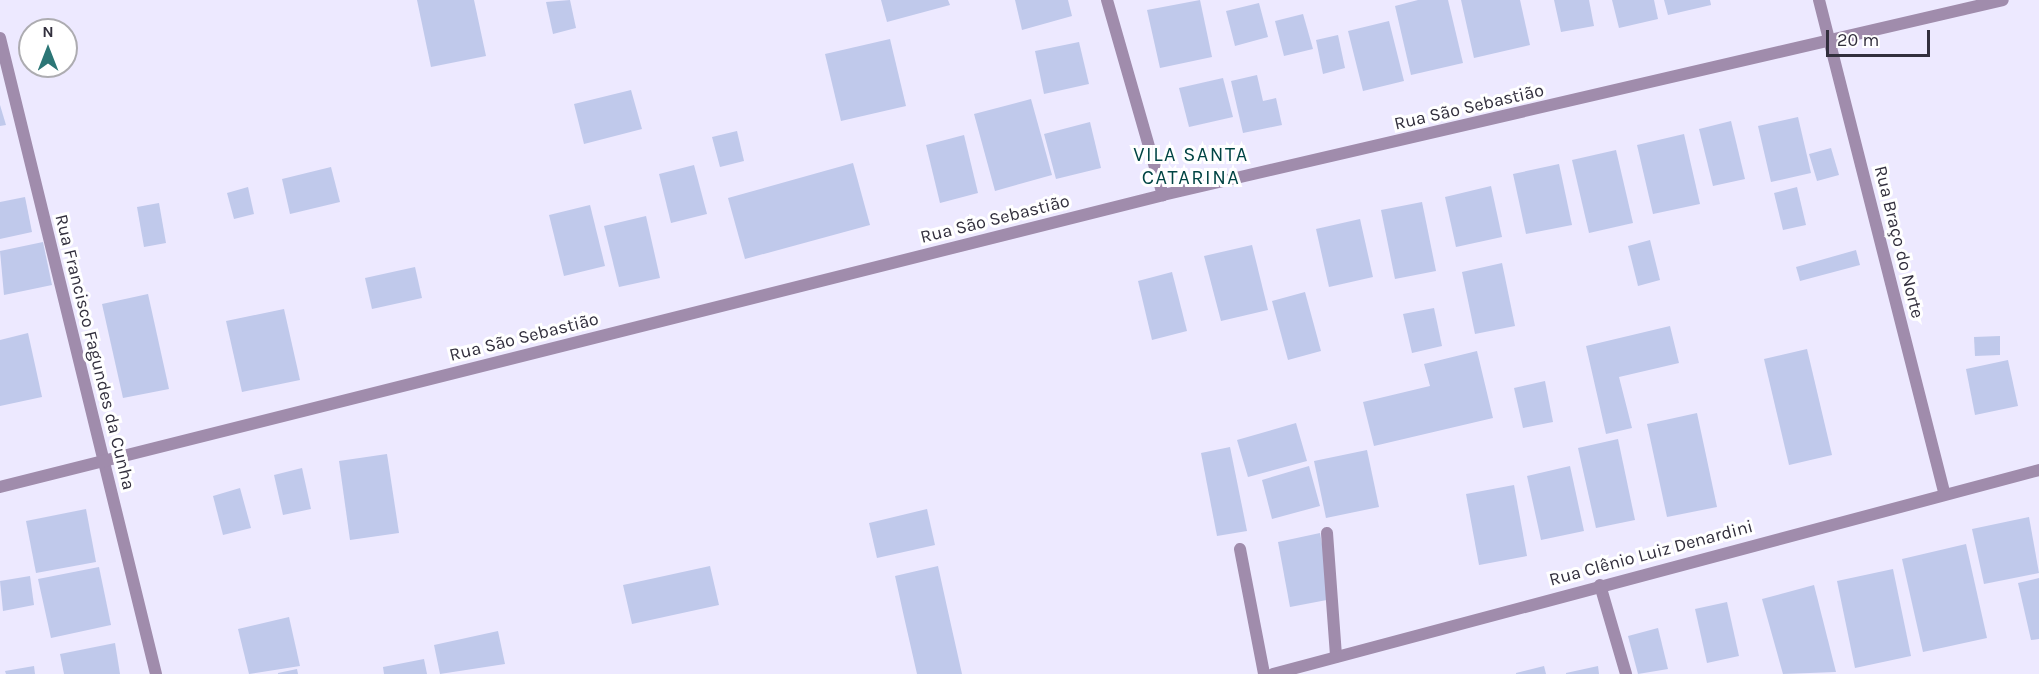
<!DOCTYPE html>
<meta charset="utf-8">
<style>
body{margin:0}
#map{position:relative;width:2039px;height:674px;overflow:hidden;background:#ede9ff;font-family:Karla,sans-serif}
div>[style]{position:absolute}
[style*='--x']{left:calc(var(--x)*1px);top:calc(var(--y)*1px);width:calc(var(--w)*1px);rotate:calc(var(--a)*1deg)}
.building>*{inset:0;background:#c0c9eb}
.service>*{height:12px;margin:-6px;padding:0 6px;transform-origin:6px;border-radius:6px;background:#a08cac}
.minor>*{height:12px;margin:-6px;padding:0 6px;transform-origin:6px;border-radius:6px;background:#a08cac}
span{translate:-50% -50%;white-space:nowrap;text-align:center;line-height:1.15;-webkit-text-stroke:6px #fff;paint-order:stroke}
.street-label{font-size:18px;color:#322f3d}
.neighbourhood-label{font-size:20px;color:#044;letter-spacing:1.5px}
.north{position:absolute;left:18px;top:18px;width:60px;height:60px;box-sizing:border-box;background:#fff;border:2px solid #adacb1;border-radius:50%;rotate:0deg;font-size:16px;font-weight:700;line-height:24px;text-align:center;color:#322f3d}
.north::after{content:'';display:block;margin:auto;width:21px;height:27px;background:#2c7676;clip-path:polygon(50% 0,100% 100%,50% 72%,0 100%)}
.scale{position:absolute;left:1826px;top:30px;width:104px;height:27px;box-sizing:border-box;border:3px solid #322f3d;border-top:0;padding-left:8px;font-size:18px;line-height:21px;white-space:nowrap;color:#322f3d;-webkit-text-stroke:4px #fff;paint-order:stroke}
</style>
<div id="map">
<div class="building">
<div style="clip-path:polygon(417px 0,474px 0,486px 56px,431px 67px)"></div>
<div style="clip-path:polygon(570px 0,576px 28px,553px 34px,546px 2px)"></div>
<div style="clip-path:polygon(881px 0,948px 0,950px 5px,887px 22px)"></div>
<div style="clip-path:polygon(1015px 0,1068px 0,1072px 16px,1022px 30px)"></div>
<div style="clip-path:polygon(1200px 0,1212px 57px,1160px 68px,1147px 10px)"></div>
<div style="clip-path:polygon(1418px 0,1448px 0,1463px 63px,1411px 75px,1395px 6px)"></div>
<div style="clip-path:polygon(1461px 0,1520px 0,1530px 45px,1474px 58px)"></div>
<div style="clip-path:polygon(1554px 0,1589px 0,1594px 26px,1561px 32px)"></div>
<div style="clip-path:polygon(1612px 0,1654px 0,1658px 19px,1619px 28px)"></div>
<div style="clip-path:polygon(1664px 0,1710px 0,1711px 5px,1668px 15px)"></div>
<div style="clip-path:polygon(1259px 3px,1268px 37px,1235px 46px,1226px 11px)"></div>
<div style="clip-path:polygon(1303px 14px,1313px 49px,1284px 56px,1275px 21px)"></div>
<div style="clip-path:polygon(1389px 21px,1404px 81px,1363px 91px,1348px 31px)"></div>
<div style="clip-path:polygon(1338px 35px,1345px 68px,1323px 74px,1316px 40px)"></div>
<div style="clip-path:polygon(890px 39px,906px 106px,841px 121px,825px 54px)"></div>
<div style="clip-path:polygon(1079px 42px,1089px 84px,1044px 94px,1035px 51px)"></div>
<div style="clip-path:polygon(1257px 75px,1263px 101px,1276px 98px,1282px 125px,1243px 133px,1231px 81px)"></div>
<div style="clip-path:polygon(1223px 78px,1233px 117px,1189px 127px,1179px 88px)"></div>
<div style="clip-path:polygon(631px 90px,642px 129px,584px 144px,574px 104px)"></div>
<div style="clip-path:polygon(1031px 99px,1052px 175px,995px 191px,974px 114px)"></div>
<div style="clip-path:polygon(0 105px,6px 125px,0 126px)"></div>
<div style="clip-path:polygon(1798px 117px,1811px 173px,1771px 182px,1758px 126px)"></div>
<div style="clip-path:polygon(1731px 121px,1745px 179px,1713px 186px,1699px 129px)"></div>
<div style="clip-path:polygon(1090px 122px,1101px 168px,1056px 179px,1044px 134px)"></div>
<div style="clip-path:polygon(737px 131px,744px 161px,720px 167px,712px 137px)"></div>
<div style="clip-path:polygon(1684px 134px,1700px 204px,1653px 214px,1637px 145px)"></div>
<div style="clip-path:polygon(964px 135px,978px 193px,940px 203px,926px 145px)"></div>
<div style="clip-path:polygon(1831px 148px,1839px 175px,1817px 181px,1809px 154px)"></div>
<div style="clip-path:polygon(1616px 150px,1633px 223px,1589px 233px,1572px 160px)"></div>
<div style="clip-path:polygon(853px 163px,870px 225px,745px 259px,728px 198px)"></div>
<div style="clip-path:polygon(1559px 164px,1572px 225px,1526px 234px,1513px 174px)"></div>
<div style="clip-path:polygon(694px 165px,707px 214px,671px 223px,659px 174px)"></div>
<div style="clip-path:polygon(331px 167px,340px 202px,290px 214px,282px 179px)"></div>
<div style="clip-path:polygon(1491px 186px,1502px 237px,1456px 247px,1445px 197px)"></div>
<div style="clip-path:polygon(248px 187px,254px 214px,234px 219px,227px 193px)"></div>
<div style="clip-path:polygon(1797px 187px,1806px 225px,1783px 230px,1774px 193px)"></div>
<div style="clip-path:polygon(25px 197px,32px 232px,0 239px,0 202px)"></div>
<div style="clip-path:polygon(1422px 202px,1436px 271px,1395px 279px,1381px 210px)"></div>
<div style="clip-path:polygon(159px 203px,166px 243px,144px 247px,137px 207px)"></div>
<div style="clip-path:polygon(590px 205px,605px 266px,564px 276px,549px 215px)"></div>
<div style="clip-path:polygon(646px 216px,660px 278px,619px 287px,604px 226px)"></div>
<div style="clip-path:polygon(1360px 219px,1373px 277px,1329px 287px,1316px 229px)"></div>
<div style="clip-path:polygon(1650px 240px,1660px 280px,1638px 286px,1628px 246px)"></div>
<div style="clip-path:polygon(43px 242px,52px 285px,4px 295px,0 251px)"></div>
<div style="clip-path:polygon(1252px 245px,1268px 310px,1221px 321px,1204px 256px)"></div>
<div style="clip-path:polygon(1856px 250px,1860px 265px,1800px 281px,1796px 267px)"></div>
<div style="clip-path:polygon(1502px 263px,1515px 326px,1475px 334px,1462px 272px)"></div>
<div style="clip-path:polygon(415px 267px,422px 298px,372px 309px,365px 278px)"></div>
<div style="clip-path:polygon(1172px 272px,1187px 331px,1152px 340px,1138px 281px)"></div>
<div style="clip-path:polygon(1305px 292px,1321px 351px,1288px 360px,1272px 301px)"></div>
<div style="clip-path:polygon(148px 294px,169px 389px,123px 398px,102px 304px)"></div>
<div style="clip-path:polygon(1434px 308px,1442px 346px,1412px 353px,1403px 314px)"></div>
<div style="clip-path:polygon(284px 309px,300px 380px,242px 392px,226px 321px)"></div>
<div style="clip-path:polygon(1670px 326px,1679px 363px,1619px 377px,1632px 428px,1606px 434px,1586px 346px)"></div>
<div style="clip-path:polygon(28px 333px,42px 397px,0 406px,0 340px)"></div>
<div style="clip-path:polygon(2000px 336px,2000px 355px,1975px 356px,1974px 337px)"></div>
<div style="clip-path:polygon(1807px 349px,1832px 455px,1789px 465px,1764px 359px)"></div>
<div style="clip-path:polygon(1477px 351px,1493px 418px,1374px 446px,1363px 402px,1430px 386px,1424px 364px)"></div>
<div style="clip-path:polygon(2008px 360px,2018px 406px,1975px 415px,1966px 369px)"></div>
<div style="clip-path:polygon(1545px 381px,1553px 422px,1523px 428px,1514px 388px)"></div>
<div style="clip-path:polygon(1697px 413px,1717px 507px,1667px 517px,1647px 424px)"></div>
<div style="clip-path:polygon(1296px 423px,1307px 461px,1248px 477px,1237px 440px)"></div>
<div style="clip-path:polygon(1618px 439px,1635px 520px,1596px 528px,1578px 448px)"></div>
<div style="clip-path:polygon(1230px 447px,1247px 531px,1217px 536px,1201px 453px)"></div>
<div style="clip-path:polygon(1367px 450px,1379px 507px,1326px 518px,1314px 461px)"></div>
<div style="clip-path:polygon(387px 454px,399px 533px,350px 540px,339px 461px)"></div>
<div style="clip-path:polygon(1309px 466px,1320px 506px,1272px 519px,1262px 480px)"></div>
<div style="clip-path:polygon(1570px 466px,1584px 531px,1541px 540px,1527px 476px)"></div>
<div style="clip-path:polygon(302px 468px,311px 509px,283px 515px,274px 475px)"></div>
<div style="clip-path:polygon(1514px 485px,1527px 556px,1479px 565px,1466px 494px)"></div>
<div style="clip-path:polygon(240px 488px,251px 528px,223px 535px,213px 496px)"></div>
<div style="clip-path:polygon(86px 509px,96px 562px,36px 573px,26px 521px)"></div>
<div style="clip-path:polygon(927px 509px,935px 545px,877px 558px,869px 523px)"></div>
<div style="clip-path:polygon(2029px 517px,2039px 573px,1984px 584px,1972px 529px)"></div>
<div style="clip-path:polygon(1320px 533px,1332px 599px,1290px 607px,1278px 542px)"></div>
<div style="clip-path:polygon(1966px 544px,1987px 638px,1923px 652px,1902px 559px)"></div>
<div style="clip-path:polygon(710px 566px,719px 605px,632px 624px,623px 585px)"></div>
<div style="clip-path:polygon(938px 566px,947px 607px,962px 674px,917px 674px,904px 617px,895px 576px)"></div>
<div style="clip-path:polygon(99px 567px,111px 625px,51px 638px,38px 579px)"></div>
<div style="clip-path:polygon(1893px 569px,1911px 656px,1855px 668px,1837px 581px)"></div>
<div style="clip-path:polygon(30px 576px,34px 605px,3px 611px,0 581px)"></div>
<div style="clip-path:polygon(2039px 578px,2039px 639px,2031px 640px,2018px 583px)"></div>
<div style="clip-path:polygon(1814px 585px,1836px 672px,1783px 674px,1762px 599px)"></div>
<div style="clip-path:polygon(1727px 602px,1739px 656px,1707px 663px,1695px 609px)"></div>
<div style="clip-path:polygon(289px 617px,300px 666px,249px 674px,238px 629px)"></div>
<div style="clip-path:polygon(1658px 628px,1668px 669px,1638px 674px,1628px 636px)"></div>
<div style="clip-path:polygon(498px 631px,505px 664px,440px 674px,434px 645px)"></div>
<div style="clip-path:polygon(115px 643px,120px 674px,64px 674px,60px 654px)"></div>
<div style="clip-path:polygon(424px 659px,427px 674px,384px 674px,383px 667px)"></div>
<div style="clip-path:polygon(34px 666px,35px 674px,6px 674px,5px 671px)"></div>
<div style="clip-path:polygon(1544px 666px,1546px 674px,1516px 674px,1516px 673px)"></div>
<div style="clip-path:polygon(1598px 666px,1599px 674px,1566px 674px,1566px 673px)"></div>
<div style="clip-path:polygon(297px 669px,298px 674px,278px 674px,278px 673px)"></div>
</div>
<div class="service">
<div style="--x:1327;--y:533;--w:124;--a:85.8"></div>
<div style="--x:1240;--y:549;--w:127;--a:79.1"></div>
<div style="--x:1600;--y:585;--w:93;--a:73.7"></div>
</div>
<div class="minor">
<div style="--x:1107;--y:0;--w:203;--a:74"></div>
<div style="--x:1819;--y:0;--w:508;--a:75.74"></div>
<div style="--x:0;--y:38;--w:655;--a:76.22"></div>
<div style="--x:0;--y:487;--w:1199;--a:-14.09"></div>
<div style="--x:1163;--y:195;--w:862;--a:-13.07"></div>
<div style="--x:1273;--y:674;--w:793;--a:-14.91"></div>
</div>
<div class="street-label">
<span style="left:1469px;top:107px;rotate:-13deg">Rua São Sebastião</span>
<span style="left:995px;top:219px;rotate:-14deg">Rua São Sebastião</span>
<span style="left:1899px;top:242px;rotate:76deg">Rua Braço do Norte</span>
<span style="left:524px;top:337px;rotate:-14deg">Rua São Sebastião</span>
<span style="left:95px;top:352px;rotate:76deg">Rua Francisco Fagundes da Cunha</span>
<span style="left:1651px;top:553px;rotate:-15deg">Rua Clênio Luiz Denardini</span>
</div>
<div class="neighbourhood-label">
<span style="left:1191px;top:166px">VILA SANTA<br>CATARINA</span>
</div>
<div class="north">N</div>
<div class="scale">20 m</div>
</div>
